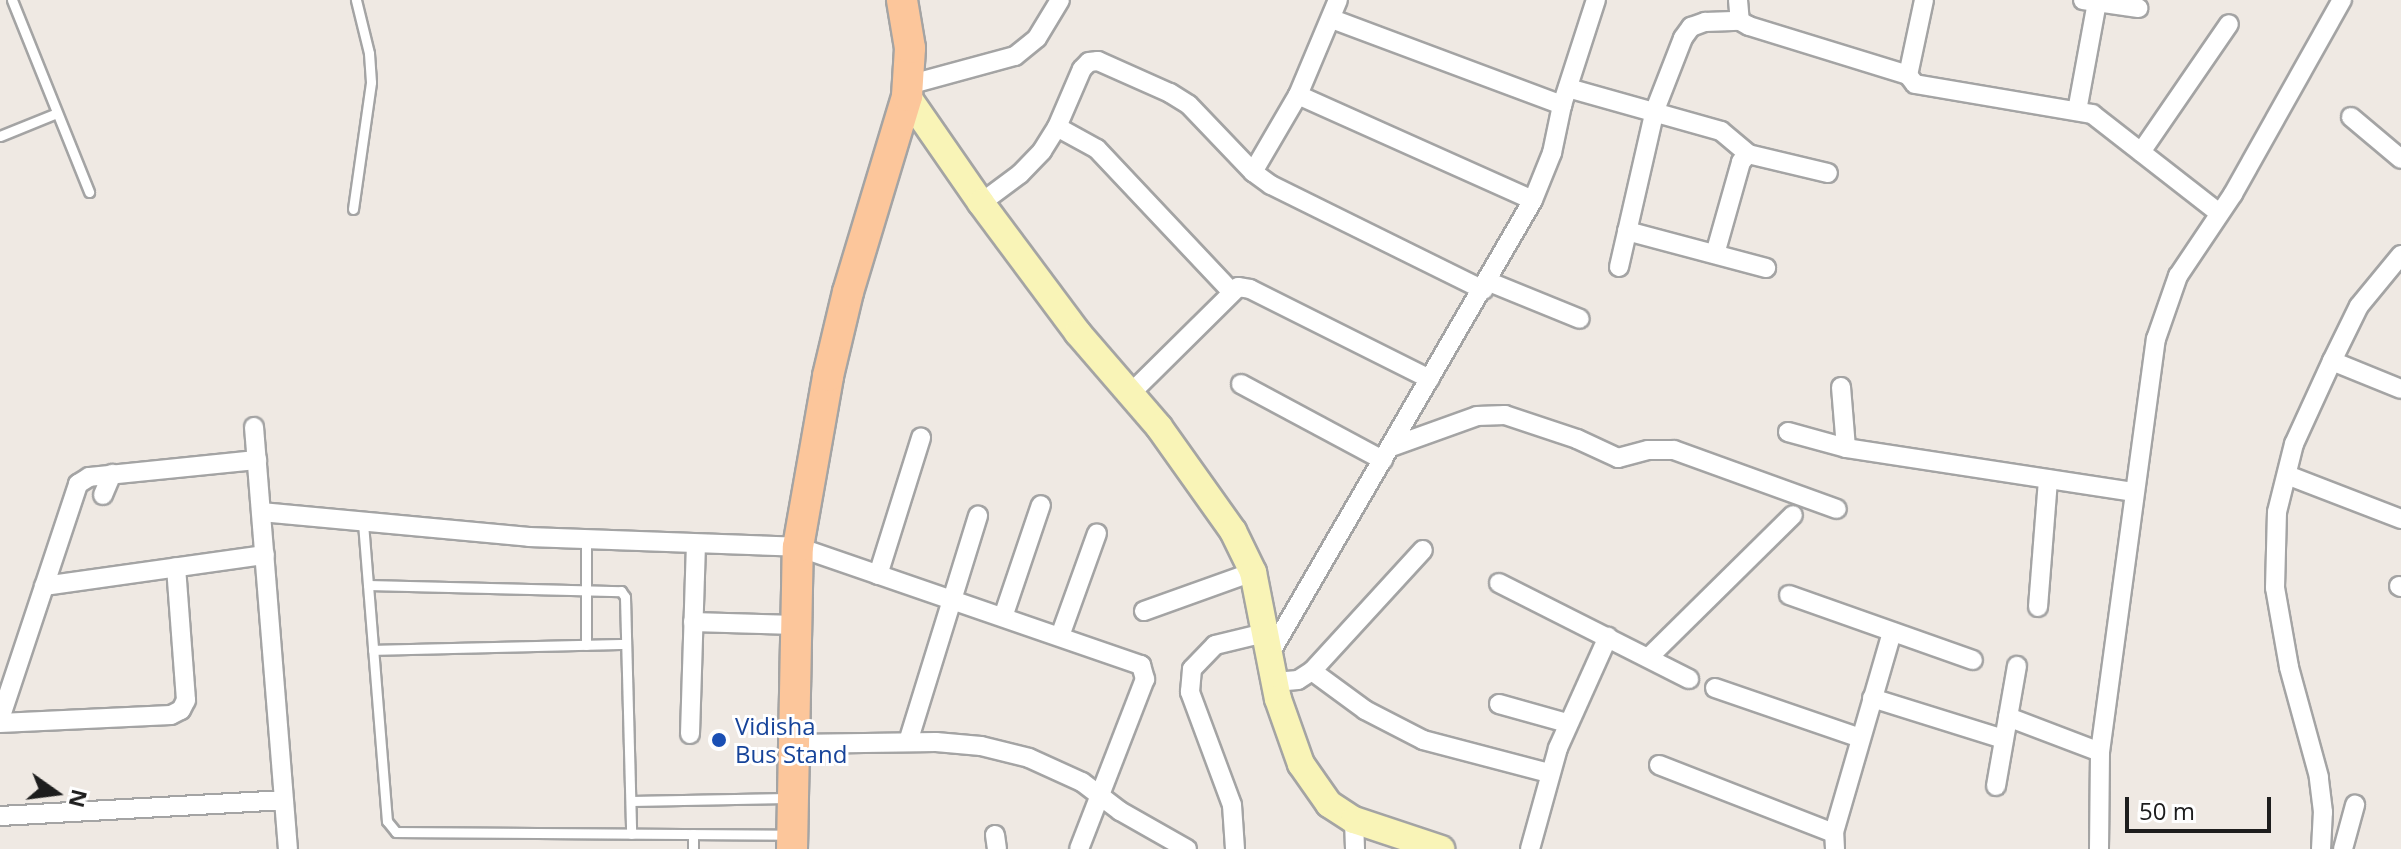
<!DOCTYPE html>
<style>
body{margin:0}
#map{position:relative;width:2401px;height:849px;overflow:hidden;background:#efe9e3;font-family:"Open Sans",sans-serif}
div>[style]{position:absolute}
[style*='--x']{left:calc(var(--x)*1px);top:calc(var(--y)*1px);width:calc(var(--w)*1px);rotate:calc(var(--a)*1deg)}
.roads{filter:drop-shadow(2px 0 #a4a4a4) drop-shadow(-2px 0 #a4a4a4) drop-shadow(0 2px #a4a4a4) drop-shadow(0 -2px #a4a4a4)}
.service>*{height:9px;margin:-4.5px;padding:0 4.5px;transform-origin:4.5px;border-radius:4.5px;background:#fff}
.minor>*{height:18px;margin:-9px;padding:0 9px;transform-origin:9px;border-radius:9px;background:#fff}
.secondary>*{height:26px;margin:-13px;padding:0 13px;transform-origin:13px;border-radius:13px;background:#f9f4b7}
.primary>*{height:30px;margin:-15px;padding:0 15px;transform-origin:15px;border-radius:15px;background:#fcc69b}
.dots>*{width:22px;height:22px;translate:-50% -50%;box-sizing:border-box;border:4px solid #fff;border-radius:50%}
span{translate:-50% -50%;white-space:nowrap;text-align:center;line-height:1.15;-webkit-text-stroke:6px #fff;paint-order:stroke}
.transit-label{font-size:24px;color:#164399}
.left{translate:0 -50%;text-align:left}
.north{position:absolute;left:16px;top:753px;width:80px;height:80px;-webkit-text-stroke:6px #fff;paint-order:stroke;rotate:104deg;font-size:22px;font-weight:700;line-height:32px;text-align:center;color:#1d1d1d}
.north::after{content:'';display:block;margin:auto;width:28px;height:36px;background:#1d1d1d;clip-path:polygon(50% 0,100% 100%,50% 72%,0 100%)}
.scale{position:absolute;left:2125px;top:797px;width:146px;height:36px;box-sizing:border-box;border:4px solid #1d1d1d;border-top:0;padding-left:10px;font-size:24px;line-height:28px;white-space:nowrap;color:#1d1d1d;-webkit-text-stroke:6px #fff;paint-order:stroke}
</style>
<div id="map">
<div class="roads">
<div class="service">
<div style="--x:12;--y:0;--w:207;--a:68.1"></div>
<div style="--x:0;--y:136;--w:61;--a:-22"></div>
<div style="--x:353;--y:209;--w:128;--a:-81.9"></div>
<div style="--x:371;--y:82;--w:29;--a:-94"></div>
<div style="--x:369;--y:53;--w:55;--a:-103.8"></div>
<div style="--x:363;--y:523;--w:299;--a:85.4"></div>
<div style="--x:387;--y:821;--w:14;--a:51"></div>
<div style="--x:396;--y:832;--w:391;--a:0.4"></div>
<div style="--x:586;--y:540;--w:105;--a:90"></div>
<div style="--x:368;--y:585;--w:253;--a:1.4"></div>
<div style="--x:621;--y:591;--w:7;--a:56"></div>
<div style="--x:625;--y:597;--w:237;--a:88.5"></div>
<div style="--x:373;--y:650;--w:253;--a:-1.4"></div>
<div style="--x:631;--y:801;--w:156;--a:-1.1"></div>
<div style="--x:693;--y:849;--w:15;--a:-90"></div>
</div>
<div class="minor">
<div style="--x:1738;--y:0;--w:21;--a:85"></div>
<div style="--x:1740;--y:21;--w:10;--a:29"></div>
<div style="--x:1749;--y:26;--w:166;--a:17.1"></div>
<div style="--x:1924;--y:0;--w:77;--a:102"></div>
<div style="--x:1908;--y:75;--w:11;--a:52"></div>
<div style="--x:1915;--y:84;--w:180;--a:9.6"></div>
<div style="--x:2092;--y:114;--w:160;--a:37.9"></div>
<div style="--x:2083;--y:0;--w:56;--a:8.3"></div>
<div style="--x:1332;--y:19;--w:246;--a:20.5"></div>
<div style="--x:908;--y:85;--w:111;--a:-15.2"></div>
<div style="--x:1015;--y:56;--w:28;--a:-39"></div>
<div style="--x:1037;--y:38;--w:44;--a:-58.8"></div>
<div style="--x:1568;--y:88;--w:159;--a:15.7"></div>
<div style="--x:1721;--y:131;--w:35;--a:40"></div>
<div style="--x:1298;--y:95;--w:257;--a:24.1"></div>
<div style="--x:2077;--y:111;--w:111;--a:-79.6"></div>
<div style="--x:2351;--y:117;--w:65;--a:40"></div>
<div style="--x:1057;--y:127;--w:46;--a:28.8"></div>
<div style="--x:1097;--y:149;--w:195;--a:46.7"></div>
<div style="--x:2141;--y:152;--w:155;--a:-55.5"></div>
<div style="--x:1253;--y:172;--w:89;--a:-59.7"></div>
<div style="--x:1298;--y:95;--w:103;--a:-67.2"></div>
<div style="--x:981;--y:203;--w:49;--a:-36.6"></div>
<div style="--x:1020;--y:174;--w:32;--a:-46"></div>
<div style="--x:1042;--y:151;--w:28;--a:-58"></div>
<div style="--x:1057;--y:127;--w:63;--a:-66.7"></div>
<div style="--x:1082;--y:69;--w:10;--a:-45"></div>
<div style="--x:1089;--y:62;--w:9;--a:-6"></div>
<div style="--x:1098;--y:61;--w:79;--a:24"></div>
<div style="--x:1170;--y:93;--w:22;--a:32"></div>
<div style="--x:1189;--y:105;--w:93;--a:46.3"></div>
<div style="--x:1253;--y:172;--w:22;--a:36"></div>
<div style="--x:1271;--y:185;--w:237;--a:26.3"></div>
<div style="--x:1627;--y:231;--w:144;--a:14.9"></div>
<div style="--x:1715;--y:254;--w:96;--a:-74.2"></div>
<div style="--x:1741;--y:162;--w:11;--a:-49"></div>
<div style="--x:1748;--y:154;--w:82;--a:13.4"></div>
<div style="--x:1619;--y:267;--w:161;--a:-77.1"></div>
<div style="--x:1655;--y:110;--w:77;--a:-68.7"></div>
<div style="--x:1683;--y:38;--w:14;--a:-54"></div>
<div style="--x:1691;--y:27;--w:15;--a:-20"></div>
<div style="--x:1705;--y:22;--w:35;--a:-2"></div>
<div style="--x:1487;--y:281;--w:100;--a:22.2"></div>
<div style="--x:2332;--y:361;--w:74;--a:22.1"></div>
<div style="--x:1241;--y:384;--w:161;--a:28.2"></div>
<div style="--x:1841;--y:387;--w:61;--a:85.3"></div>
<div style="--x:1130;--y:394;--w:152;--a:-44.7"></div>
<div style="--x:1238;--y:287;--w:12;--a:9"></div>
<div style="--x:1250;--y:289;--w:201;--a:26.6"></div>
<div style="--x:254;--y:427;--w:423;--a:85.4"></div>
<div style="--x:1788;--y:432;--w:60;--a:15.4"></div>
<div style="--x:1846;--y:448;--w:291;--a:8.7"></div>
<div style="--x:1391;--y:447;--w:91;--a:-19.8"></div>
<div style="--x:1477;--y:416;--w:28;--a:-2"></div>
<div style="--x:1505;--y:415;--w:76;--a:18.4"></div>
<div style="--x:1577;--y:439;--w:45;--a:24.9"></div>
<div style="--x:1618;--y:458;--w:31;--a:-15"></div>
<div style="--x:1648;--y:450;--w:26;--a:0"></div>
<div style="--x:1674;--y:450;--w:173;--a:19.9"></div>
<div style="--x:2287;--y:475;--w:122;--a:21.1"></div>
<div style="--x:103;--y:495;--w:23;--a:-67"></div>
<div style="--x:261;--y:512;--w:269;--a:5.3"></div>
<div style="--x:529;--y:537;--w:269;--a:2.1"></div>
<div style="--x:798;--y:547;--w:363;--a:19"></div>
<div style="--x:1141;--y:665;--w:15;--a:74"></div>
<div style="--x:1145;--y:679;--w:182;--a:111.2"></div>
<div style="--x:878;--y:575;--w:144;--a:-72.6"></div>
<div style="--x:1499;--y:583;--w:213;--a:26.8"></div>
<div style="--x:44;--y:586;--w:223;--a:-8"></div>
<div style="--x:2399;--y:586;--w:2;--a:27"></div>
<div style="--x:1789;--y:595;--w:195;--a:19.5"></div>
<div style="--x:2038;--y:607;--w:128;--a:-85.5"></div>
<div style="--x:1144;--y:611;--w:116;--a:-19.7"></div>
<div style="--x:1003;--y:617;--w:118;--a:-71.3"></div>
<div style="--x:693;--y:622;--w:102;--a:1.7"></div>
<div style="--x:1060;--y:636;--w:109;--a:-70.2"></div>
<div style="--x:1269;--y:655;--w:526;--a:-59.88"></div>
<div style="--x:1533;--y:200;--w:51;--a:-68"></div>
<div style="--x:1552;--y:153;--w:49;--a:-78.2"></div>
<div style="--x:1562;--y:105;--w:110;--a:-72.1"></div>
<div style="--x:1649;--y:657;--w:202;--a:-44.6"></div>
<div style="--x:1312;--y:671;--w:66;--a:36.3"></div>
<div style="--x:1365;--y:710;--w:65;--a:27.3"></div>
<div style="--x:1423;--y:740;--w:130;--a:14.7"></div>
<div style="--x:1275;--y:682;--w:23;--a:-5"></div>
<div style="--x:1298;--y:680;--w:17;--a:-33"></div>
<div style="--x:1312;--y:671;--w:164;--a:-47.5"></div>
<div style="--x:1715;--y:688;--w:153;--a:19"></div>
<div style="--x:1872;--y:698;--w:138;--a:17.3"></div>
<div style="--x:1499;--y:704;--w:71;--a:15.6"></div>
<div style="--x:2008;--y:717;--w:98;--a:20.8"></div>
<div style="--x:0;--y:719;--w:248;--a:-71.6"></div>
<div style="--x:78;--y:484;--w:13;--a:-32"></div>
<div style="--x:89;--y:477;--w:169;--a:-5.8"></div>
<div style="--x:0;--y:723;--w:171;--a:-2.7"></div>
<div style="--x:171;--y:715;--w:11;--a:-27"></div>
<div style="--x:181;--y:710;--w:11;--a:-63"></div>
<div style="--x:186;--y:700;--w:133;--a:-94.3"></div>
<div style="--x:690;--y:734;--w:189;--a:-88.2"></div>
<div style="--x:908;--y:742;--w:237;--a:-72.8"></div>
<div style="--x:793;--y:744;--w:143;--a:-0.8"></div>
<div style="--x:936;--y:742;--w:45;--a:5.1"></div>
<div style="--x:981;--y:746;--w:49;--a:14"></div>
<div style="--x:1029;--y:758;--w:58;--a:24.4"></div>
<div style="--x:1082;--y:782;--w:48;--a:37.3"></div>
<div style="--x:1120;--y:811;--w:77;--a:29.6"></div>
<div style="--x:1659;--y:765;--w:187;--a:21.3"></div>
<div style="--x:1996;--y:786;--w:122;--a:-80.1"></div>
<div style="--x:0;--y:816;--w:284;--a:-3.2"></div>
<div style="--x:1354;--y:820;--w:29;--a:88"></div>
<div style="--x:995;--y:835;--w:14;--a:82"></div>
<div style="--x:1235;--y:849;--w:44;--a:-93.9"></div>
<div style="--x:1232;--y:805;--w:121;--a:-110.4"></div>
<div style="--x:1190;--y:692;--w:23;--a:-85"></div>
<div style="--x:1192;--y:669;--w:33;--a:-46"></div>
<div style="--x:1215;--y:645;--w:51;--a:-13.5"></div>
<div style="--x:1530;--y:849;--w:105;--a:-74.5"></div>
<div style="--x:1558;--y:748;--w:122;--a:-65.8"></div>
<div style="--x:1835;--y:849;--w:17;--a:-93"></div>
<div style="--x:1834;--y:832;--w:208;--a:-73.8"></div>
<div style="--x:2099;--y:849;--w:97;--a:-89.4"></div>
<div style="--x:2100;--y:752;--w:417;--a:-82.3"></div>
<div style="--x:2156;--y:339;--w:67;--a:-70.8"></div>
<div style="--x:2178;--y:276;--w:99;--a:-56.1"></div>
<div style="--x:2233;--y:194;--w:223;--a:-60.7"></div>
<div style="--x:2321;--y:849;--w:37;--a:-87"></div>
<div style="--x:2323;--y:812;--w:35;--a:-97"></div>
<div style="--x:2319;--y:777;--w:114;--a:-105.3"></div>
<div style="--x:2289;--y:667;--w:80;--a:-100"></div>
<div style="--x:2275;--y:588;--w:76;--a:-88.5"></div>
<div style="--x:2277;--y:512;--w:70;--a:-76"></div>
<div style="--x:2294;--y:444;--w:91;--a:-65.4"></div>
<div style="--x:2332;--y:361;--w:61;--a:-63.9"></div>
<div style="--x:2359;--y:306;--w:66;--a:-50.5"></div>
<div style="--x:2343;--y:849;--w:46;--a:-74.7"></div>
</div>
<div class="secondary">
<div style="--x:907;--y:96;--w:130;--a:55.3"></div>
<div style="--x:981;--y:203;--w:162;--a:53.3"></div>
<div style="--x:1078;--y:333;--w:124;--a:49.2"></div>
<div style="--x:1159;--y:427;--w:128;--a:54.6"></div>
<div style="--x:1233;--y:531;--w:46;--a:64"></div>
<div style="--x:1253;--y:572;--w:129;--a:78.9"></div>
<div style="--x:1278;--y:699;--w:69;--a:70.5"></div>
<div style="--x:1301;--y:764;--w:49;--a:55"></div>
<div style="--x:1329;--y:804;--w:30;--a:33"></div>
<div style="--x:1354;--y:820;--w:92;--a:18.4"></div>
</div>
<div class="primary">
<div style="--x:792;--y:849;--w:302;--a:-88.9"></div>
<div style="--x:798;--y:547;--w:174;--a:-80"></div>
<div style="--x:828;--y:376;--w:86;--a:-76.6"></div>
<div style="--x:848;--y:292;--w:205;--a:-73.2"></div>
<div style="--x:907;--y:96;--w:48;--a:-86.4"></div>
<div style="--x:910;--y:48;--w:49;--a:-99.5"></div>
</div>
</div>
<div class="dots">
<div style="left:719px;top:740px;background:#1a4fb4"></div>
</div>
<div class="transit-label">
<span class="left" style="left:735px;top:740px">Vidisha<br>Bus Stand</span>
</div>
<div class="north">N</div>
<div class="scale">50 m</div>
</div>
